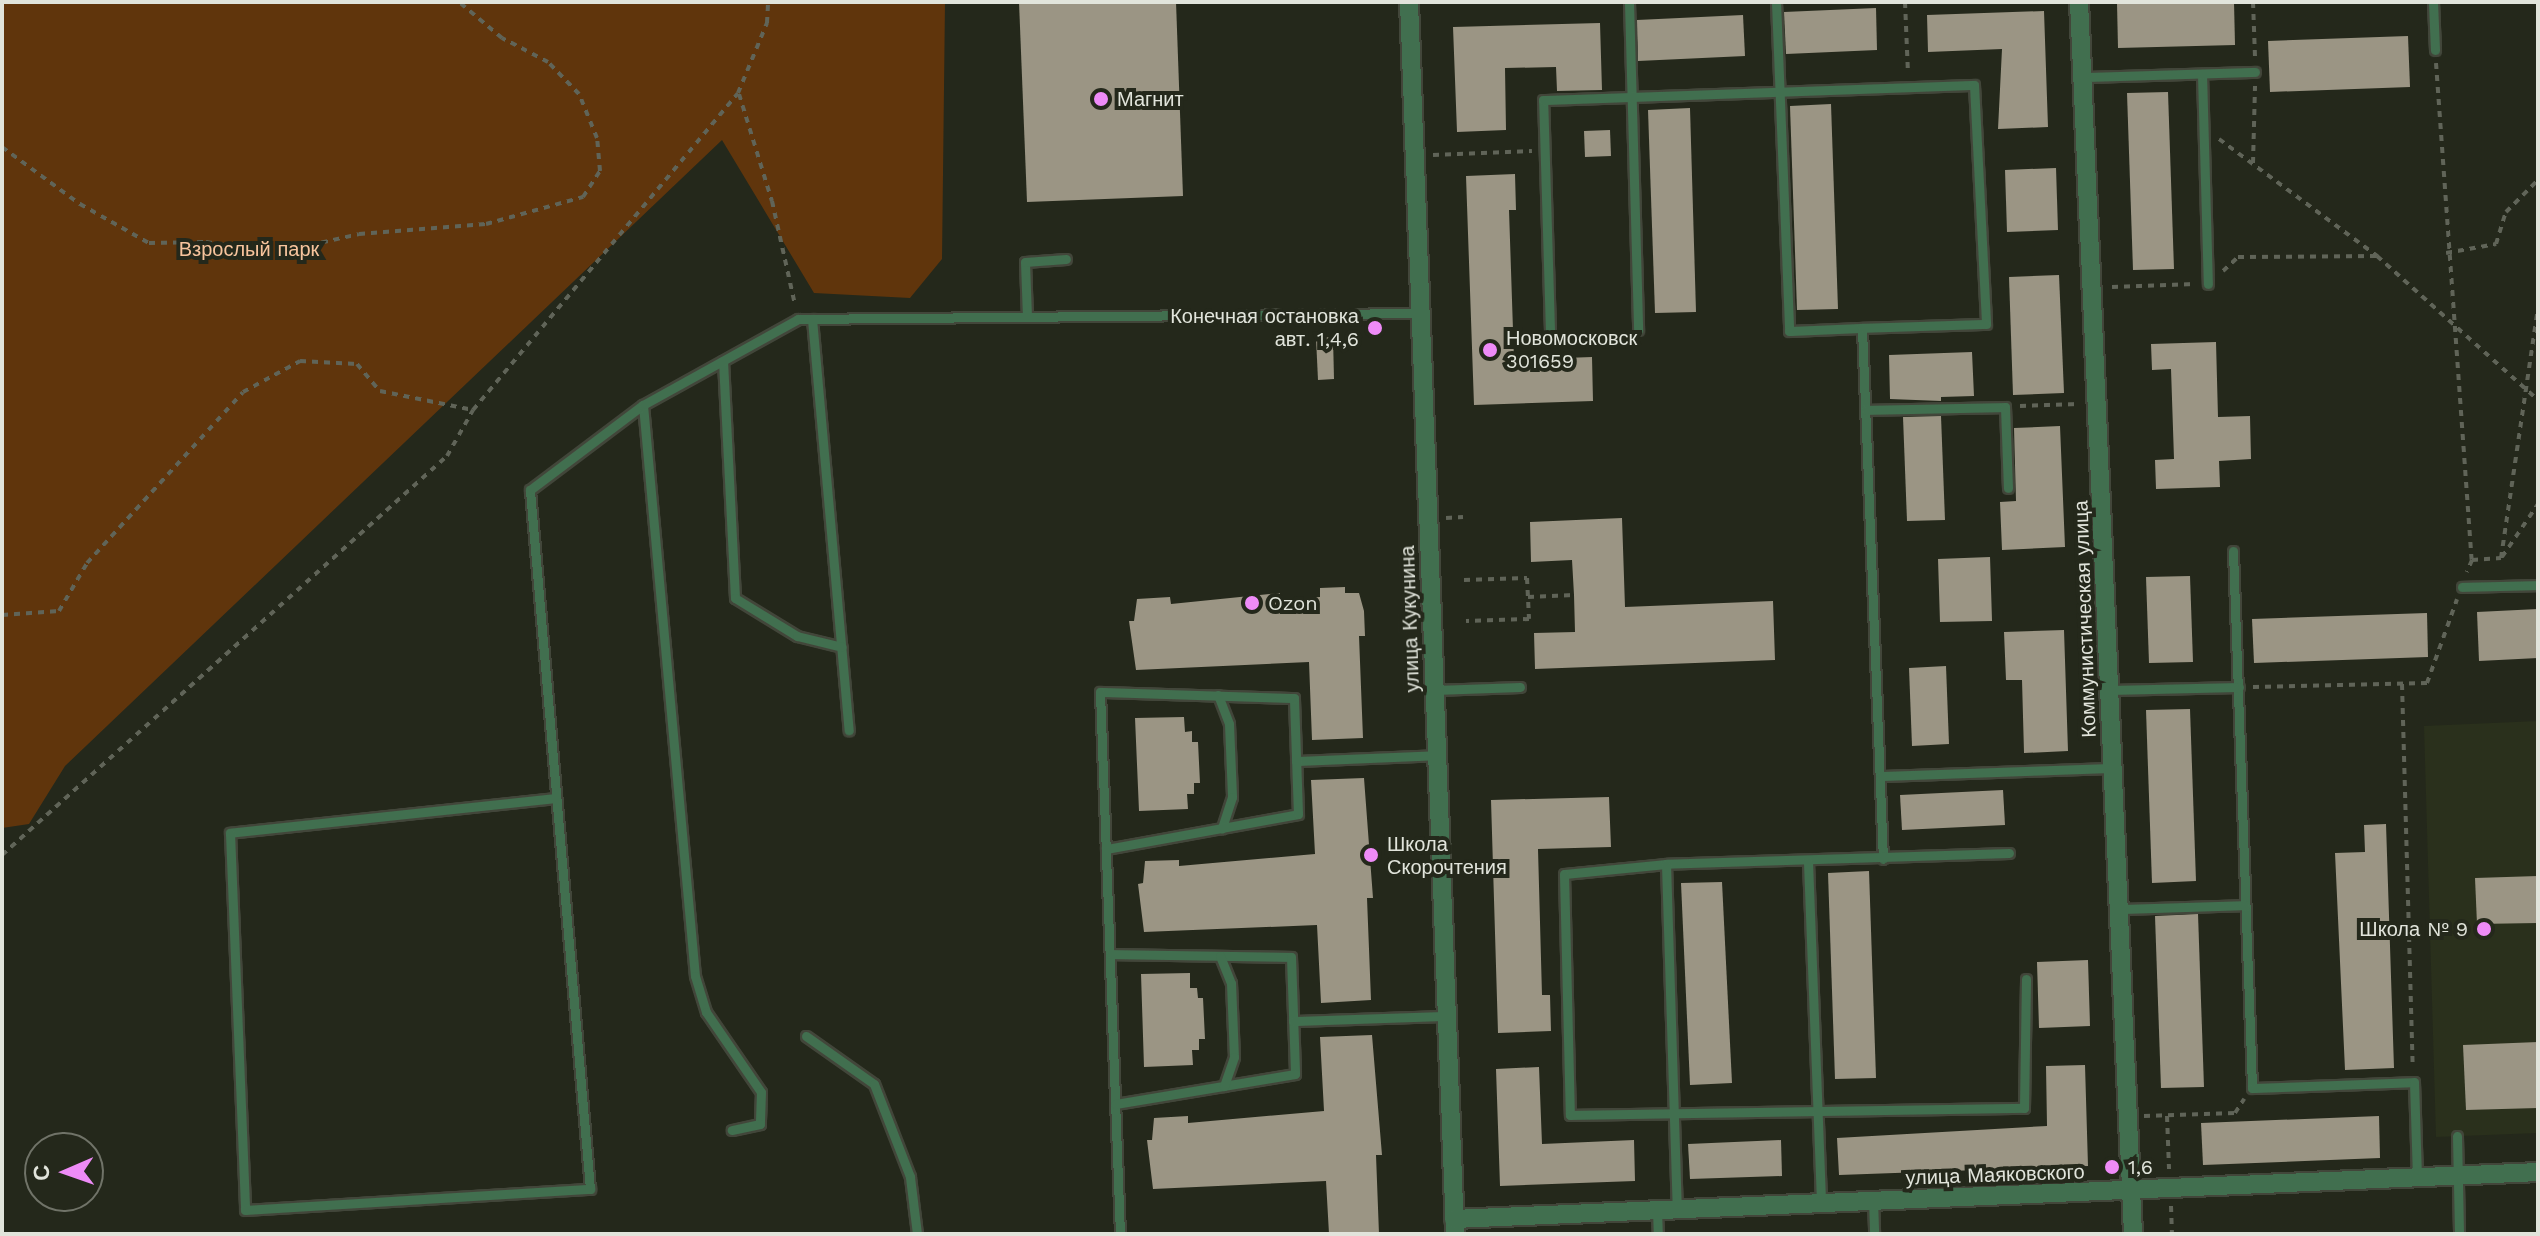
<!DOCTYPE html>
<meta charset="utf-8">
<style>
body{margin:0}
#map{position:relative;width:2540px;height:1236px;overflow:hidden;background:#24281b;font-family:"Work Sans",sans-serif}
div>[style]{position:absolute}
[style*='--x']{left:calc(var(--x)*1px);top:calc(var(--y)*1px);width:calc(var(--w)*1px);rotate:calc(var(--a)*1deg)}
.built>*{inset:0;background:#2a301c}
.green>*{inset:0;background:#60350c}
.building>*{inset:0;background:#9b9584}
.path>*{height:4px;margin-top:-2px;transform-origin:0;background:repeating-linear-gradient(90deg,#606458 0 6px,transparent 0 12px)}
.roads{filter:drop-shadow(2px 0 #42463a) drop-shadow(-2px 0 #42463a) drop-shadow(0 2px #42463a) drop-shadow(0 -2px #42463a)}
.lane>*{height:9px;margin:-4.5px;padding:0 4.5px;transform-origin:4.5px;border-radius:4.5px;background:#416f4f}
.street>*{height:18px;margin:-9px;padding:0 9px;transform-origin:9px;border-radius:9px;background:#416f4f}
.dots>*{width:22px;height:22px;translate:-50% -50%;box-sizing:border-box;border:4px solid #24281b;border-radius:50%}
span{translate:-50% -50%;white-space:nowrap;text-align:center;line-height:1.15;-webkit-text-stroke:8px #24281b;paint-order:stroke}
.poi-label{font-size:20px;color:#e1e4db}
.left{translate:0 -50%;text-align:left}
.right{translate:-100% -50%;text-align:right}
.park-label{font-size:20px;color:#f7c49d}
.street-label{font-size:20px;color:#e1e4db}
.frame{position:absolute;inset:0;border:4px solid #e1e4db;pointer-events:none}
.north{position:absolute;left:24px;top:1132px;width:80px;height:80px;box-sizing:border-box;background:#24281b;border:2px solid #707368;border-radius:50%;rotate:268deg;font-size:22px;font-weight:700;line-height:32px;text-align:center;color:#e1e4db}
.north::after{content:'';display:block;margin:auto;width:28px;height:36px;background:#ee8bf7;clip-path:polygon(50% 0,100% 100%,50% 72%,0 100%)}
</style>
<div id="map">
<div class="built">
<div style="clip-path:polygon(2538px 721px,2538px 1133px,2436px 1137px,2424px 726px)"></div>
</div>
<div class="green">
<div style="clip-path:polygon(2px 2px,945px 2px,942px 259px,910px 298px,814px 293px,722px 140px,65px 766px,29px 824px,2px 828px)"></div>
</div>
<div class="building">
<div style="clip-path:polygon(1019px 2px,1176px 2px,1183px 196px,1027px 202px)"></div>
<div style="clip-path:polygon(2234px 2px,2235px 45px,2118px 48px,2117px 3px)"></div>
<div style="clip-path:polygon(1876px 8px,1877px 50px,1786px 54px,1784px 12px)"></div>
<div style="clip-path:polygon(2044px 11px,2048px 127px,1998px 129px,2002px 49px,1928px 52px,1927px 15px)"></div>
<div style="clip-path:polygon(1743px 15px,1745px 56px,1638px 61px,1637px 20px)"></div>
<div style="clip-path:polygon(1600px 23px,1602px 90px,1557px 91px,1556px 67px,1505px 68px,1506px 130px,1457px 132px,1453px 27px)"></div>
<div style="clip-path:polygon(2408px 36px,2410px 87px,2270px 92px,2268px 41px)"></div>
<div style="clip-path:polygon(2168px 92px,2174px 269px,2133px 270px,2127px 93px)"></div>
<div style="clip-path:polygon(1831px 104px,1838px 309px,1797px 310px,1790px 106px)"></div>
<div style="clip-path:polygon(1690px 108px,1696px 312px,1655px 313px,1648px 110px)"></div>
<div style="clip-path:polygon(1610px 130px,1611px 156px,1585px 157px,1584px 131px)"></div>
<div style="clip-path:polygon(2056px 168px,2058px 230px,2007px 232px,2005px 170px)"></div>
<div style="clip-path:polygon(1515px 174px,1516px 210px,1509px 210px,1514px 360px,1592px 357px,1593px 401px,1474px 405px,1466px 176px)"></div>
<div style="clip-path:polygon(2059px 275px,2064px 393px,2013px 395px,2009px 277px)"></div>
<div style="clip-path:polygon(1333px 337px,1334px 379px,1318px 380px,1316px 338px)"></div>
<div style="clip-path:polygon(2216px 342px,2218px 417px,2250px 416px,2251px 459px,2219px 461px,2220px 487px,2156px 489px,2155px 460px,2174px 459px,2171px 369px,2152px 370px,2151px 344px)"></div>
<div style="clip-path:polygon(1972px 352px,1974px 396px,1941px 397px,1941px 401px,1890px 399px,1889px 355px)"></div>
<div style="clip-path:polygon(1941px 416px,1945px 520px,1907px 521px,1903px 417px)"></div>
<div style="clip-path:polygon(2060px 426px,2065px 547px,2002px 550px,2000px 502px,2016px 501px,2014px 428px)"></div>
<div style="clip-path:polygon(1622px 518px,1625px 607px,1773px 601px,1775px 660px,1535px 669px,1534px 633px,1575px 632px,1574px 595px,1572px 560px,1531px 562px,1530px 522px)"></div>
<div style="clip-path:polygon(1990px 557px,1992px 621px,1940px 622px,1938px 559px)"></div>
<div style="clip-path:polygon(2190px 576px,2193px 662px,2149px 663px,2146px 577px)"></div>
<div style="clip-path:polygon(1345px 587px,1345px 593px,1359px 593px,1364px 611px,1365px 636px,1359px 636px,1363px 738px,1312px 740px,1309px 662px,1136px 670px,1129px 621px,1134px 621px,1137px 599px,1170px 597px,1171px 604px,1280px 593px,1280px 599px,1320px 597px,1320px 588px)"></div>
<div style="clip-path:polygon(2538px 609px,2538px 658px,2479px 661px,2477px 612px)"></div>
<div style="clip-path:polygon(2427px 613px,2428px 657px,2254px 663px,2252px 619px)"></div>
<div style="clip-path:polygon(2064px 630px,2068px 751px,2024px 753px,2022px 680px,2006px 680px,2004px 632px)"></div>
<div style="clip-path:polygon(1946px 666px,1949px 744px,1912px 746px,1909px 668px)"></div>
<div style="clip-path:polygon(2190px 709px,2196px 881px,2152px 883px,2146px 710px)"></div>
<div style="clip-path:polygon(1184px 717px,1185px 732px,1192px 731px,1192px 742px,1198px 742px,1200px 783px,1194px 783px,1194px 794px,1187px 794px,1188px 809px,1139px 811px,1135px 718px)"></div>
<div style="clip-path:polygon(1364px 778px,1373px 898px,1367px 898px,1371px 1000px,1321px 1003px,1317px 925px,1144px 932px,1138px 884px,1143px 883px,1145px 861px,1179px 860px,1179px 866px,1315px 854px,1311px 780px)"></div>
<div style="clip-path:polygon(2003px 790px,2005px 825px,1902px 830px,1900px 795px)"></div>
<div style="clip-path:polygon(1609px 797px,1611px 847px,1538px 849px,1542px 995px,1550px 995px,1551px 1031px,1498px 1033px,1491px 800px)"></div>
<div style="clip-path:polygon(2386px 824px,2394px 1068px,2345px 1070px,2335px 853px,2365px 852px,2364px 825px)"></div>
<div style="clip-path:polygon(1869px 871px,1876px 1078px,1835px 1079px,1828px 873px)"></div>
<div style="clip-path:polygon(2538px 876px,2538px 923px,2477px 924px,2475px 878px)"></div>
<div style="clip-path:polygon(1722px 882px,1732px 1083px,1690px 1085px,1681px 883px)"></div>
<div style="clip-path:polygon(2198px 914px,2204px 1087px,2161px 1088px,2155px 916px)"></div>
<div style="clip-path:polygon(2088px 960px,2090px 1026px,2039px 1028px,2037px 962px)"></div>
<div style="clip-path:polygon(1190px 973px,1190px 988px,1197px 988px,1198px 998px,1203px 998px,1205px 1039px,1199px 1039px,1199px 1050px,1192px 1050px,1193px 1065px,1144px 1067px,1141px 974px)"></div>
<div style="clip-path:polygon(1372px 1035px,1382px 1155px,1376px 1155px,1379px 1234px,1329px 1234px,1326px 1181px,1153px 1189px,1147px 1140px,1152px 1140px,1154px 1118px,1188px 1116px,1188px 1123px,1324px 1111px,1320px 1037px)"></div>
<div style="clip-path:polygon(2538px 1042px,2538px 1108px,2466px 1110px,2463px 1045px)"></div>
<div style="clip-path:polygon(2085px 1065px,2088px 1166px,1839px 1175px,1837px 1138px,2047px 1126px,2046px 1066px)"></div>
<div style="clip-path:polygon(1539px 1067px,1542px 1144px,1634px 1140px,1635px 1181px,1500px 1186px,1496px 1069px)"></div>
<div style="clip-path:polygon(2379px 1116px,2380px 1158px,2203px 1165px,2201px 1123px)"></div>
<div style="clip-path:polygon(1781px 1140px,1782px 1176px,1690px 1179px,1688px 1144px)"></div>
</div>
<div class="path">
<div style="--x:1905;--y:2;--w:71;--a:87.6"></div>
<div style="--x:2253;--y:2;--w:55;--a:87.9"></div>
<div style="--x:2436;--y:63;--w:498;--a:85.9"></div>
<div style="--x:2472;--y:560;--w:13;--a:113"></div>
<div style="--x:739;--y:94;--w:112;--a:72.9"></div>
<div style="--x:772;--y:201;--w:107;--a:77.5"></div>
<div style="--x:2219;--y:139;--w:197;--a:36.5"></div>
<div style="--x:2377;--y:256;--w:216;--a:41.8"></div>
<div style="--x:2;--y:147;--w:97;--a:36.2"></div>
<div style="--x:80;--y:204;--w:79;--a:29.5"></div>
<div style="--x:149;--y:243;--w:57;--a:-1"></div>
<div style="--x:206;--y:242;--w:70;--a:9.1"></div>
<div style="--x:275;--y:253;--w:86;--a:-12.7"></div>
<div style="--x:359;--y:234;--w:127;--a:-4.5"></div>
<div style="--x:486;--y:224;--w:101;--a:-15.6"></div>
<div style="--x:583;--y:197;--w:31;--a:-57"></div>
<div style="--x:600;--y:171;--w:33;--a:-95"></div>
<div style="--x:597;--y:138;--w:48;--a:-112.2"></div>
<div style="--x:579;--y:94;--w:45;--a:-134.1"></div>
<div style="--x:548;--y:62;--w:52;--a:-152.4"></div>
<div style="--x:502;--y:38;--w:56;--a:-140.1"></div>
<div style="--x:1433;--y:155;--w:99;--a:-2.3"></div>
<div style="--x:2253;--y:163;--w:77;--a:-88.5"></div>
<div style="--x:2446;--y:253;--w:51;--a:-10.2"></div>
<div style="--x:2496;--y:244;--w:34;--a:-73"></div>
<div style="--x:2506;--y:212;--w:45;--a:-45"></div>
<div style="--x:2223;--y:271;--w:21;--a:-43"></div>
<div style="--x:2238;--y:257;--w:139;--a:-0.4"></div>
<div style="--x:2112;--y:287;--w:83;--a:-2.1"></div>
<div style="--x:2020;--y:406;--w:59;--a:-1.9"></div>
<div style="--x:1446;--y:518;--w:17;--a:-3"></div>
<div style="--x:2502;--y:557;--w:64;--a:-55.8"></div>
<div style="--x:2472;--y:560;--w:29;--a:-4"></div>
<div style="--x:2501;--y:558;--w:253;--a:-81.6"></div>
<div style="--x:1464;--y:580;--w:63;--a:-1.8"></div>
<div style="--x:1527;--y:578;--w:41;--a:87.2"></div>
<div style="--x:1529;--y:619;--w:63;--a:178.2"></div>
<div style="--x:1528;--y:597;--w:46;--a:-2.5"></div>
<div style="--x:2;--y:615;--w:57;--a:-4"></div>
<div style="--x:59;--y:611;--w:56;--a:-59.7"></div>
<div style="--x:87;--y:563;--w:231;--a:-47.6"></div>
<div style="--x:243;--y:392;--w:65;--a:-28.5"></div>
<div style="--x:300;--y:361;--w:57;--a:3"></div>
<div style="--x:357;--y:364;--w:35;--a:50"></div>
<div style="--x:380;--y:391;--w:95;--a:11.5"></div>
<div style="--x:2402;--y:684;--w:384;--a:88.4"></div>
<div style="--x:2253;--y:687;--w:174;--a:-1.3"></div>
<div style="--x:2427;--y:683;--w:89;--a:-70.3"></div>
<div style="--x:2;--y:855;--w:598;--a:-41.88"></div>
<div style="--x:447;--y:456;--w:53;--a:-60.5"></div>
<div style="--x:473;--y:410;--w:413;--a:-50.1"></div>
<div style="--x:738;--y:93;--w:76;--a:-67.5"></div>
<div style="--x:767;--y:23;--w:21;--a:-87"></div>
<div style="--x:2144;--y:1116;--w:91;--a:-1.9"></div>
<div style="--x:2235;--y:1113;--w:17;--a:-57"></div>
<div style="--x:2167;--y:1116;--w:53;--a:87.8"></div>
<div style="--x:2171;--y:1206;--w:28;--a:88"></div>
</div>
<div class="roads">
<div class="lane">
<div style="--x:1629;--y:2;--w:328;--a:88.4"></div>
<div style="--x:1776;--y:2;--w:329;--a:87.7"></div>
<div style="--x:1789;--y:331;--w:73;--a:-2.4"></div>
<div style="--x:1862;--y:328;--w:531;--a:87.74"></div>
<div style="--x:2433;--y:2;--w:48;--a:87.6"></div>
<div style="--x:2202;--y:74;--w:210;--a:88.4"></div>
<div style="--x:2083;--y:77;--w:172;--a:-1.7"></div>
<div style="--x:1027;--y:317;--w:55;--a:-92.1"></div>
<div style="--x:1025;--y:262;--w:41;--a:-4.2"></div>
<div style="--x:812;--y:319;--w:413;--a:84.9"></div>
<div style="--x:1550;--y:331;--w:231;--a:-91.7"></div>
<div style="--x:1543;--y:100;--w:431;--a:-2"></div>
<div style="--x:1974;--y:85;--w:239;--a:87.1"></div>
<div style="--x:1986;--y:324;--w:124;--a:178.2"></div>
<div style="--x:723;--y:361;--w:237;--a:87.1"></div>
<div style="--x:735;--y:598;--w:73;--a:31.5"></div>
<div style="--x:797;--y:636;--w:46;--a:13.7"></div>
<div style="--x:643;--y:405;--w:573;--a:84.8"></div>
<div style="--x:695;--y:976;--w:38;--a:73"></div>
<div style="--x:706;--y:1012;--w:97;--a:55.5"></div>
<div style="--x:761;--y:1092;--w:32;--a:92"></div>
<div style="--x:760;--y:1124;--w:29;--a:168"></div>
<div style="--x:1866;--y:410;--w:139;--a:-1.2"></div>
<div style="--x:2005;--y:407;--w:81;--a:87.9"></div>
<div style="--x:2233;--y:551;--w:537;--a:87.97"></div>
<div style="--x:2252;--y:1088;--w:162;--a:-2.1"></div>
<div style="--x:2414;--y:1082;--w:95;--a:88.2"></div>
<div style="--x:2462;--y:587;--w:76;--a:-1.5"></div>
<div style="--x:1435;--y:690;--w:85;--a:-2"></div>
<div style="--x:2110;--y:690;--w:129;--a:-1.3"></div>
<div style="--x:1218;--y:695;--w:31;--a:69"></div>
<div style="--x:1229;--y:724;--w:73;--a:87.6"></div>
<div style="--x:1232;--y:797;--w:33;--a:108"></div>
<div style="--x:1296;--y:761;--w:141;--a:-2.4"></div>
<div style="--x:1880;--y:776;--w:233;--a:-2"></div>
<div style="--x:556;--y:798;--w:328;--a:173.9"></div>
<div style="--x:230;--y:833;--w:377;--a:87.7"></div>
<div style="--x:245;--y:1210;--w:346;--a:-3.5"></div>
<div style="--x:590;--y:1189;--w:702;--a:-94.91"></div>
<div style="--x:530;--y:490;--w:141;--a:-37"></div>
<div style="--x:643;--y:405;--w:177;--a:-29"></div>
<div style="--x:798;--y:319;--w:623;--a:-0.55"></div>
<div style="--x:1106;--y:849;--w:195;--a:-10.3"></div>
<div style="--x:1298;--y:814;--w:116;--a:-92"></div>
<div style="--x:1294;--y:698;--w:194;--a:-178.2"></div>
<div style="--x:1100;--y:692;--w:542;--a:87.89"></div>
<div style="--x:2009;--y:853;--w:343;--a:178.2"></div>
<div style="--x:1666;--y:864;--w:102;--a:174.4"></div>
<div style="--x:1564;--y:874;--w:241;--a:88.6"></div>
<div style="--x:1570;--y:1115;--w:454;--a:-0.9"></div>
<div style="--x:2024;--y:1108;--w:129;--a:-89.1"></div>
<div style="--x:1808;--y:862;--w:341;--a:87.8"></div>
<div style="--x:1666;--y:864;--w:345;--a:88.2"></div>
<div style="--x:2119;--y:909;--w:126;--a:-1.8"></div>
<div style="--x:1110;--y:954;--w:181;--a:0.9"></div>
<div style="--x:1291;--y:957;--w:117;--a:88"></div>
<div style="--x:1295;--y:1074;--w:182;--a:170.5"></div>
<div style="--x:1220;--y:956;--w:29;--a:68"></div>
<div style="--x:1231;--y:983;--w:74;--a:87.7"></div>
<div style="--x:1234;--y:1057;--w:31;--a:109"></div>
<div style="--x:1293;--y:1021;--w:153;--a:-1.9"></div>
<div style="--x:806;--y:1036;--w:83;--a:35.2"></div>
<div style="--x:874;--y:1084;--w:100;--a:68.8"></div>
<div style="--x:910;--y:1177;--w:57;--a:83"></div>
<div style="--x:2457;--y:1136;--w:98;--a:88.8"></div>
<div style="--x:1873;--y:1200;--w:34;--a:88"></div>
<div style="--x:1657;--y:1210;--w:24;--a:88"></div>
</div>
<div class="street">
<div style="--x:1409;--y:2;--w:1233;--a:87.86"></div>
<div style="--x:2079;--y:2;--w:1233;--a:87.49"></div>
<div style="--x:1454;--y:1219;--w:1085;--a:-2.48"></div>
</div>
</div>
<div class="dots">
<div style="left:1101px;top:99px;background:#ee8bf7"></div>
<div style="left:1375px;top:328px;background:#ee8bf7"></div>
<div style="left:1490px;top:350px;background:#ee8bf7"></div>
<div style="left:1252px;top:603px;background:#ee8bf7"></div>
<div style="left:1371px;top:855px;background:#ee8bf7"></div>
<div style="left:2484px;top:929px;background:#ee8bf7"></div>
<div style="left:2112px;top:1167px;background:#ee8bf7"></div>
</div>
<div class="poi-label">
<span class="left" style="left:1117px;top:99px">Магнит</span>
<span class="right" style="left:1359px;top:328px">Конечная остановка<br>авт. 1,4,6</span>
<span class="left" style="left:1506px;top:350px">Новомосковск<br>301659</span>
<span class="left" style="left:1268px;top:603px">Ozon</span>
<span class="left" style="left:1387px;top:856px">Школа<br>Скорочтения</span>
<span class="right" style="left:2468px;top:929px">Школа № 9</span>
<span class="left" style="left:2128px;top:1167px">1,6</span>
</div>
<div class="park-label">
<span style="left:249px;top:249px">Взрослый парк</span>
</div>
<div class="street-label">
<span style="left:1410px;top:619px;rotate:-92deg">улица Кукунина</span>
<span style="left:2085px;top:619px;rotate:-92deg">Коммунистическая улица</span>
<span style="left:1995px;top:1175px;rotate:-2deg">улица Маяковского</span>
</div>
<div class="frame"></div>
<div class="north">С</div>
</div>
